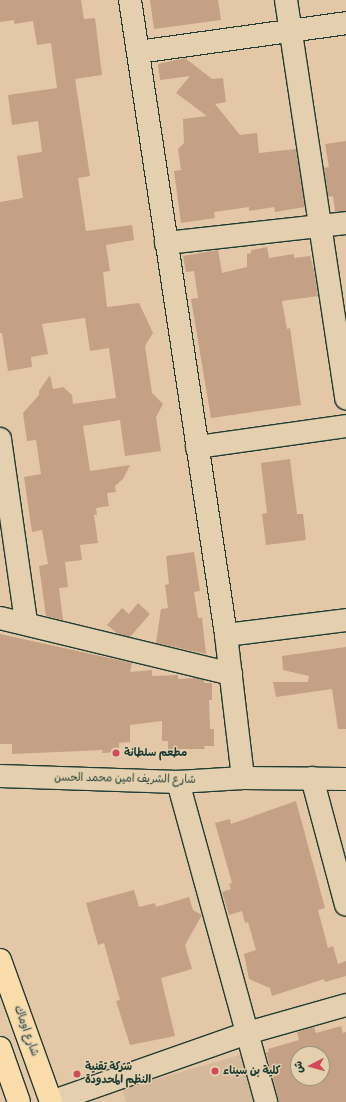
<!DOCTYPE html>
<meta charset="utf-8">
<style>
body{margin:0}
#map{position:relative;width:346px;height:1102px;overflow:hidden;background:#e4c7a6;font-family:Pangolin,"Playpen Sans Arabic",sans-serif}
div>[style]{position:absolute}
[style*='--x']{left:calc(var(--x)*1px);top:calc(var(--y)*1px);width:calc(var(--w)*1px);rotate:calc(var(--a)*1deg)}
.built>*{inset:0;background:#d6b89a}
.building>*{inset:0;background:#c4a085}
.roads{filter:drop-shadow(1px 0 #1f3d34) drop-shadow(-1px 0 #1f3d34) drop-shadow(0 1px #1f3d34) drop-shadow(0 -1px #1f3d34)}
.minor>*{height:22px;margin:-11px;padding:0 11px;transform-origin:11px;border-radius:11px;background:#e4d0ae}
.major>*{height:22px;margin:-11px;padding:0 11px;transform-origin:11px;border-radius:11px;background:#fbddab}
.dots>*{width:11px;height:11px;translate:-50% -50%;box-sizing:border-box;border:2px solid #e4d0ae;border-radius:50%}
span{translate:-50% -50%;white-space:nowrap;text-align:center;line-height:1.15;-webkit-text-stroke:3px #e4d0ae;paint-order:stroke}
.poi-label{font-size:11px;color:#1f3d34;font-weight:700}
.left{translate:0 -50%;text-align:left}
.street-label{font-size:11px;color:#1f3d34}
.north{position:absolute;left:290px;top:1046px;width:40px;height:40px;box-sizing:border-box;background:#e4d0ae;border:1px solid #95957d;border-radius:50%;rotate:264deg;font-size:11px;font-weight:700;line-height:16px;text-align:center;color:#1f3d34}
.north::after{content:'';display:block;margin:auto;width:14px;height:18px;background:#d1495b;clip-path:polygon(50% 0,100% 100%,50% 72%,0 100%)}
</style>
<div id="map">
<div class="built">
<div style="clip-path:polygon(243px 1054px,257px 1102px,126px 1102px,122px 1089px)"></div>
</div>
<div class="building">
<div style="clip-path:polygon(0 0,81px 0,84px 19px,95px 18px,102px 75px,75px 79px,90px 176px,78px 178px,86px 231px,132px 225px,134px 240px,106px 245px,110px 271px,103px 272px,107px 307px,139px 303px,153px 333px,145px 346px,152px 393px,163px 404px,156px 417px,161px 451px,125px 456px,120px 420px,83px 426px,90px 471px,130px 465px,123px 479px,115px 486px,116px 492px,107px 493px,109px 506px,96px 508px,97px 515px,94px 515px,98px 543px,80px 545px,82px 560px,65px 562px,68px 587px,59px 588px,63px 620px,46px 616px,39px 566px,48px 564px,42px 530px,32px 532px,24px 477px,41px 474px,36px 440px,27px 441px,23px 413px,39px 395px,39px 391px,50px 375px,53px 389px,63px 387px,72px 395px,73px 404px,116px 398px,109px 348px,90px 351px,85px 318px,42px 324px,48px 354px,31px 357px,32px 367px,8px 371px,2px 333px,0 333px,0 202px,23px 198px,17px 156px,42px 152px,38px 121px,12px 125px,8px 95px,57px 88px,51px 43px,37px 45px,33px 21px,14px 24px,14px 20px,0 22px)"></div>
<div style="clip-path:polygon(150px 0,218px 0,221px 20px,154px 29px)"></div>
<div style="clip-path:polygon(185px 58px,212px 79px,223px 78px,226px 102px,215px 104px,240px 135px,257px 133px,259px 153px,296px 149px,305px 207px,275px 212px,274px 207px,249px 211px,249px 207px,214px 212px,215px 218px,181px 223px,174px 171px,181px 170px,178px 149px,184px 143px,183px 119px,207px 116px,176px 93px,190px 76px,160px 80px,158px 64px)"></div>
<div style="clip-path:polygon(346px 141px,346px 211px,335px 212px,333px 196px,328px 197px,324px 168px,329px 167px,325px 144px)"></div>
<div style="clip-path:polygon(267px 247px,269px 258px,294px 254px,294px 258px,310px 256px,314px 270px,318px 296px,282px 301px,287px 329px,290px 328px,301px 405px,211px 418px,191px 299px,198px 298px,194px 271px,186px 272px,183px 256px,218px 250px,222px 273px,247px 267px,247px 254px,251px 253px,251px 250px)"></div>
<div style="clip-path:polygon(290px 459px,297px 514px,303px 514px,306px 540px,266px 545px,262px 514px,267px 513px,261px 463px)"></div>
<div style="clip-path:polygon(194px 552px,200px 591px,194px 592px,198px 618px,202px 618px,206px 654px,156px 643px,161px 609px,168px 608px,165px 585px,169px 584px,166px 556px)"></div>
<div style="clip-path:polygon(138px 603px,150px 614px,130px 637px,118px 634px,107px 625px,122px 608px,129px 614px)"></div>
<div style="clip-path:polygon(0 634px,132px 663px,130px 672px,152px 670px,152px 676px,178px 675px,178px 679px,196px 678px,204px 680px,204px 683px,212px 683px,212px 700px,209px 700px,210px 729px,214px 729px,214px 746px,204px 746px,205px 749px,168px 749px,168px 741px,162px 741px,162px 721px,130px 725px,130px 742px,119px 743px,119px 752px,102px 753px,103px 750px,12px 754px,12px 744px,0 744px)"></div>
<div style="clip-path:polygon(346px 647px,346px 729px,338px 729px,332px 689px,276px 697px,273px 682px,308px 682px,309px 676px,283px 670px,282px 656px)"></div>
<div style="clip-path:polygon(296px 801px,325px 908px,318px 910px,328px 948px,333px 946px,338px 964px,346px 961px,346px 976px,325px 982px,324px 979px,272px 996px,270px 988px,249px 979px,244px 954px,256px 950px,248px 922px,245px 923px,242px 911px,229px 915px,222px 892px,231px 889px,229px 884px,232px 883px,215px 823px,230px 819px,231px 824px)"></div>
<div style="clip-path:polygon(134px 890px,139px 907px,155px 903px,156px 907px,189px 897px,193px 910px,202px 915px,185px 945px,192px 969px,161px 978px,175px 1036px,130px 1045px,116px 1001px,120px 1000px,104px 943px,98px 945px,86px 903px)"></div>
<div style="clip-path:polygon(evenodd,341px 1026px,343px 1033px,346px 1032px,346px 1102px,279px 1102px,266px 1052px,269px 1052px,268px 1049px,299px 1040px,297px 1032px,314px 1027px,316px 1033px,341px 1026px,298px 1054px,322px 1054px,322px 1078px,298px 1078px,298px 1054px)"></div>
</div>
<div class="roads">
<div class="minor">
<div style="--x:130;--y:0;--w:642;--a:81.4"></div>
<div style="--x:226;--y:635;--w:144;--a:83.2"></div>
<div style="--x:286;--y:0;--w:403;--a:81.4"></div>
<div style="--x:138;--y:52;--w:210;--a:-7.9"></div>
<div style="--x:166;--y:243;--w:181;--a:-6.3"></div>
<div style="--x:0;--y:439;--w:185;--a:81.9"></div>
<div style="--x:197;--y:447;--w:150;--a:-8"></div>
<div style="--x:0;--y:618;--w:238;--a:13.6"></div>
<div style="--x:226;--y:635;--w:121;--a:-7.1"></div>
<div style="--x:0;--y:776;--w:178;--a:1.9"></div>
<div style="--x:178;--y:782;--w:65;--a:-3.5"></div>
<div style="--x:243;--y:778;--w:103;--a:0.6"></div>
<div style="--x:312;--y:778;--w:131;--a:75"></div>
<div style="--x:178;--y:782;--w:332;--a:74.6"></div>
<div style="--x:51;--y:1102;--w:208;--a:-19.4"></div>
<div style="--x:247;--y:1033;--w:103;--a:-15.8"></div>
</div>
<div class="major">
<div style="--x:0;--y:960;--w:151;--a:70.2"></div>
<div style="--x:0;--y:1048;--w:57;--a:70.6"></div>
</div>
</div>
<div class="dots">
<div style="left:116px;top:753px;background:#d1495b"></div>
<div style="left:215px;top:1071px;background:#d1495b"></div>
<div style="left:77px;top:1074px;background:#d1495b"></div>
</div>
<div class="poi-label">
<span class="left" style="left:124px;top:753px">مطعم سلطانة</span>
<span class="left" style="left:85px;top:1074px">شركة تقنية<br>النظم المحدودة</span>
<span class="left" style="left:223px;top:1071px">كلية بن سيناء</span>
</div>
<div class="street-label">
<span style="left:125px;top:779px;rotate:1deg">شارع الشريف امين محمد الحسن</span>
<span style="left:26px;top:1031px;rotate:70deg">شارع اوماك</span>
</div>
<div class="north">ش</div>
</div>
